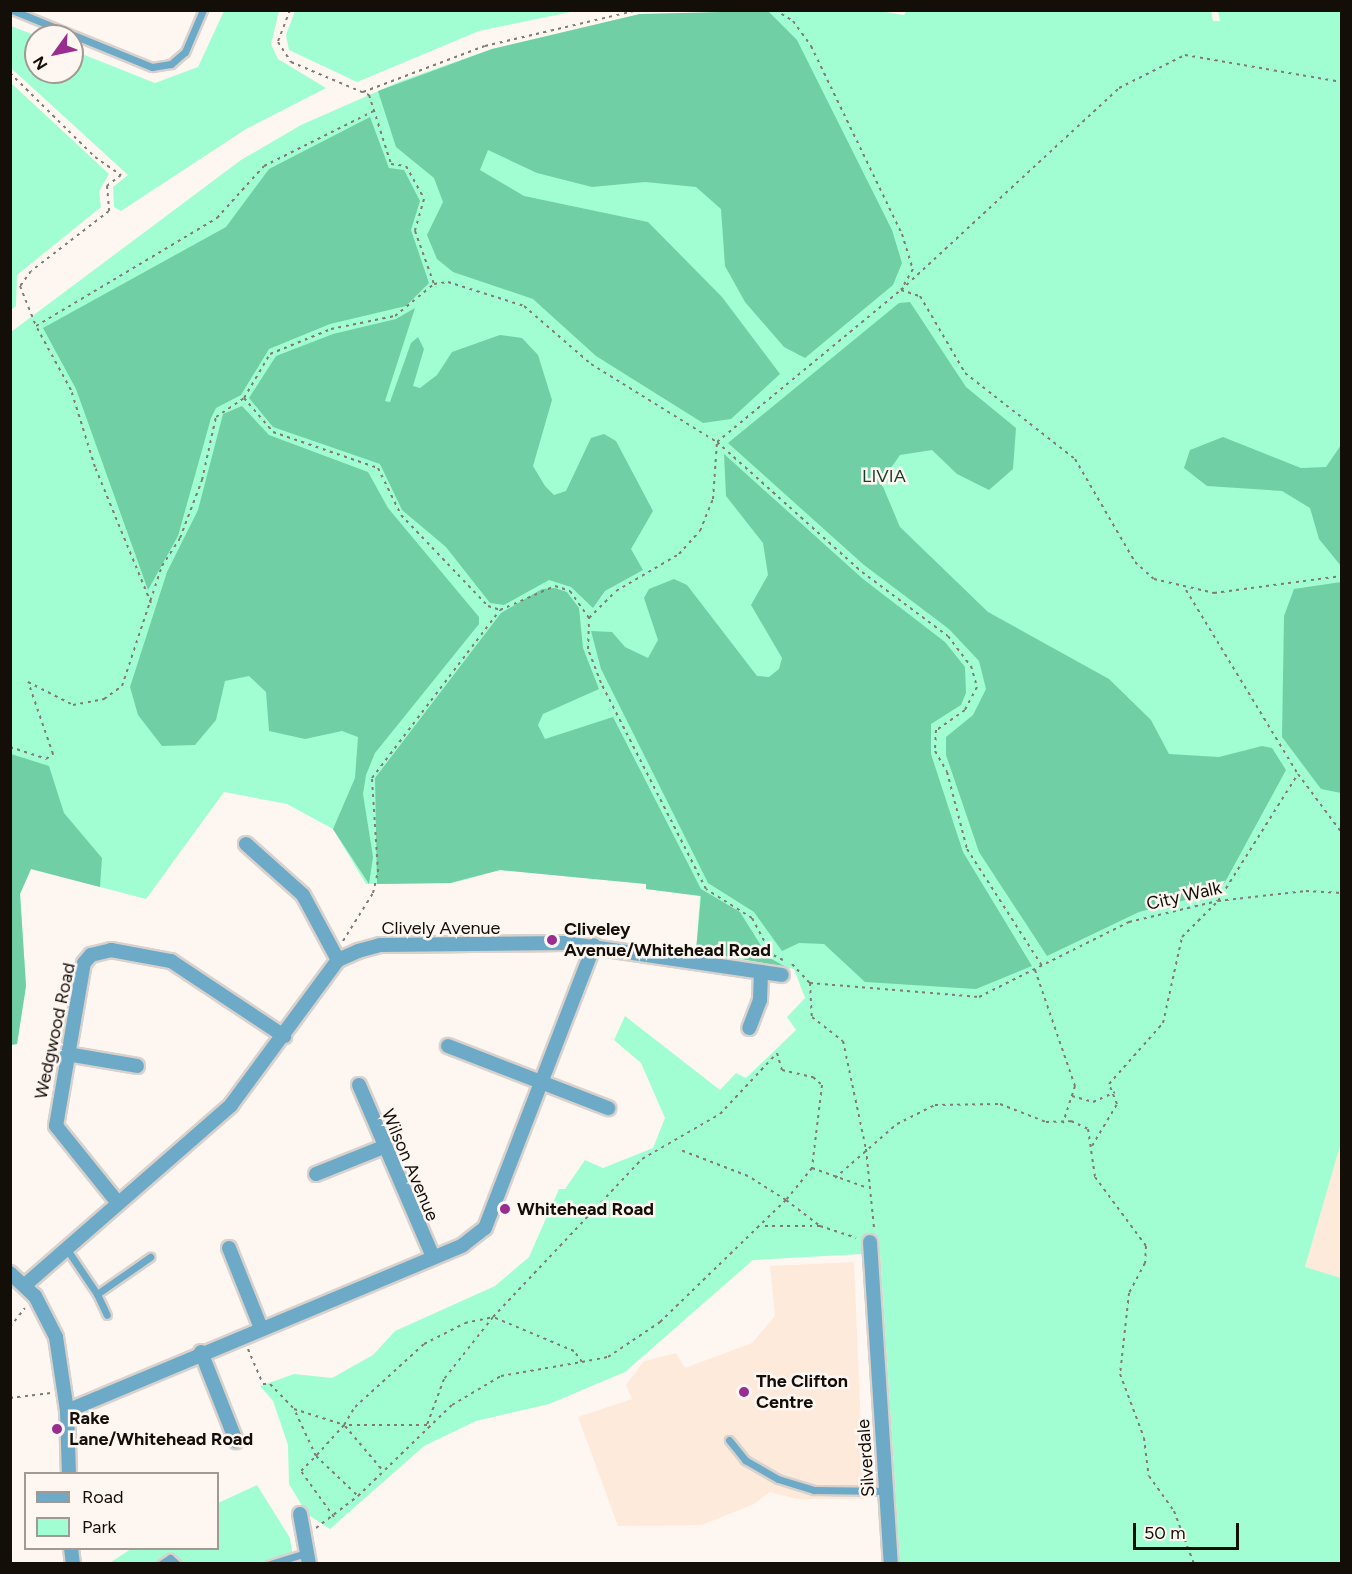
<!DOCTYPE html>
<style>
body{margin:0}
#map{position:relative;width:1352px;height:1574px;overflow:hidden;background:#fef6f1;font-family:Figtree,sans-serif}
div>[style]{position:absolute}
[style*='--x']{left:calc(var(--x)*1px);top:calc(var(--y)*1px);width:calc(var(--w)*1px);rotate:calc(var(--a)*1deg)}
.built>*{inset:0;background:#feeada}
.green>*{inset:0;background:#a1fed2}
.forest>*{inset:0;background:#70cfa4}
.path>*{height:2px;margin-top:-1px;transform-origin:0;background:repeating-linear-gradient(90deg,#817a75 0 3px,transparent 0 7.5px)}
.roads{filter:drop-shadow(2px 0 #d9d1cc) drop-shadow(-2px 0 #d9d1cc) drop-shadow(0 2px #d9d1cc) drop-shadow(0 -2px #d9d1cc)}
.service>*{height:7px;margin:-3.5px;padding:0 3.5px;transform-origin:3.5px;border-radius:3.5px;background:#6caac7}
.minor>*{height:14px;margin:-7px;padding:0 7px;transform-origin:7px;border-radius:7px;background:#6caac7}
.dots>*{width:16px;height:16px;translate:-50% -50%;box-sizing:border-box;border:3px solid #fef6f1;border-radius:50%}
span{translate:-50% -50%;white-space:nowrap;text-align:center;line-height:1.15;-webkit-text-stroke:5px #fef6f1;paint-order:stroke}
.park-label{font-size:18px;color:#153e2d}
.street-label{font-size:18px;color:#140e09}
.poi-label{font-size:18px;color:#140e09;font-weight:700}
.left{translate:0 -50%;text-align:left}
.frame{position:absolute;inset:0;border:12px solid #140e09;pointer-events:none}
.legend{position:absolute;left:24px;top:1472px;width:195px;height:78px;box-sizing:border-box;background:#fef6f1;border:2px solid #a09994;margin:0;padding:8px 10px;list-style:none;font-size:18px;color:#140e09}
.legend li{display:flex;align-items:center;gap:12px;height:30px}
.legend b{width:30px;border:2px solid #a09994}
.north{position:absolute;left:24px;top:24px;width:60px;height:60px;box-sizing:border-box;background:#fef6f1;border:2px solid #a09994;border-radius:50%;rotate:237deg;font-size:16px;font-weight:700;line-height:24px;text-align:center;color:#140e09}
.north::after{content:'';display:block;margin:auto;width:21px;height:27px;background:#992e90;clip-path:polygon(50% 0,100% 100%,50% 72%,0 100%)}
.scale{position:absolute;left:1133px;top:1523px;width:106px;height:27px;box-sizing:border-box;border:3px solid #140e09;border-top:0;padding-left:8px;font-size:18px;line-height:21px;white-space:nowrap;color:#140e09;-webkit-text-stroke:4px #fef6f1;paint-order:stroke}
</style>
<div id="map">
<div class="built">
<div style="clip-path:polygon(1341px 1139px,1341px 1278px,1305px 1268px)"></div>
<div style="clip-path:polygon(854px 1262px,864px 1499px,796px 1499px,770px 1492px,754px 1504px,702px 1525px,618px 1526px,578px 1417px,632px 1399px,626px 1385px,644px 1361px,676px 1353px,685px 1368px,752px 1343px,775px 1316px,770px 1266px)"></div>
</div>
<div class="green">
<div style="clip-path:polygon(874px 10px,904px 15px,907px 10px,1211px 10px,1213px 21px,1220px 21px,1218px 11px,1341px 11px,1342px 1139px,1305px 1267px,1341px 1278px,1341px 1563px,900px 1563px,880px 1253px,753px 1260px,625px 1372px,549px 1404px,476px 1421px,424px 1446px,330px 1529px,307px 1514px,289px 1484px,288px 1445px,273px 1401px,260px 1386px,294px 1374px,332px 1378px,373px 1355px,395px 1331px,495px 1286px,529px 1257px,559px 1189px,565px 1189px,585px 1160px,603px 1168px,653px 1148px,665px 1118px,641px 1063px,614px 1040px,625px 1016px,720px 1090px,736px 1073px,746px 1078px,796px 1030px,787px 1017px,805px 998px,794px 969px,696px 951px,700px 896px,646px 889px,646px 884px,500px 870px,452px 883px,366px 884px,333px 829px,287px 804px,224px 792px,146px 899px,31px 869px,20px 894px,26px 986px,17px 1044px,11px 1045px,11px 332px,241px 160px,301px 125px,401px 81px,492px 49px,640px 14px)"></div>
<div style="clip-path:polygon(224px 11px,279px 11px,271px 44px,278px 59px,326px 88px,246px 129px,121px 211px,114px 207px,113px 187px,128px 175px,11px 68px,11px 26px,37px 36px,36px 72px,72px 72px,72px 50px,155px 83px,198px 67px)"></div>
<div style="clip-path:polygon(295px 11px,295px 10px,575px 11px,479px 31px,357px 82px,289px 50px,286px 35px)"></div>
<div style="clip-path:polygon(11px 83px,109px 174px,99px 191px,101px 207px,17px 275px,16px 306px,11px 310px)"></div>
<div style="clip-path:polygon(257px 1485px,290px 1538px,294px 1563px,108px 1564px,131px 1549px,218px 1548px,218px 1503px)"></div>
</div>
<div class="forest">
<div style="clip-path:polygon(768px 11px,797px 40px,892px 230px,902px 263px,893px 285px,805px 358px,784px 347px,745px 302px,725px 266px,721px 209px,696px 187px,645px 182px,592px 187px,537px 173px,488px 150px,480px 170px,524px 196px,648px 222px,722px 297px,780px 374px,731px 419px,703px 423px,596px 356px,533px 299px,453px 272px,437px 259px,427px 235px,443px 202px,434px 178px,396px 147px,378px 91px,492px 49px,640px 14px)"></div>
<div style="clip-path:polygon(370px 117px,389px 168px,404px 170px,420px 201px,411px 230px,429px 283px,406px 306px,330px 324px,269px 349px,241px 395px,216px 408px,211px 418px,178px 536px,148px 590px,76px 389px,43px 328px,226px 227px,269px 169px)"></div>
<div style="clip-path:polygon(910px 302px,966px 387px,1016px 428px,1013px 469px,989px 490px,957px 474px,932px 450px,900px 455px,881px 482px,900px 527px,988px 612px,1109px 679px,1151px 720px,1169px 754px,1219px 757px,1262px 746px,1272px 748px,1286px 770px,1224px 884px,1205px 895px,1139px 912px,1047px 956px,979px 852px,946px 755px,946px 737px,973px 715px,986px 689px,979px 661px,949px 629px,864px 565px,728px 443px,899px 303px)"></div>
<div style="clip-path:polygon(415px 308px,385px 401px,390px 402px,411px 343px,418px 337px,424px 349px,413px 386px,420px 388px,437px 375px,452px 352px,500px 335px,522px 338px,538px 355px,552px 400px,533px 466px,545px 486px,554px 495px,566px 491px,591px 438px,604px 434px,616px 441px,653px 511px,631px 549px,643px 570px,605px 591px,593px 608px,571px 587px,549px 580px,504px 605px,490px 603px,446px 547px,402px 510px,380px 464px,273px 427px,249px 398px,276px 356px,333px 334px,396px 319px)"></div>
<div style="clip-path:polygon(242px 406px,269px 435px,368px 472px,388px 508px,479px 617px,479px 624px,375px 753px,366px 775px,363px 794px,373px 857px,369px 884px,333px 829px,355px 778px,358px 737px,342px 731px,305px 739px,269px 731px,266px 692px,249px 676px,225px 681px,216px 720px,195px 745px,162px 746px,138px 715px,130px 687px,167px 572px,198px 510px,223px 414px)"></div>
<div style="clip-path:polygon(1223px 437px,1301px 468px,1326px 467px,1341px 445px,1341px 566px,1319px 539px,1310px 508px,1282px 491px,1207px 486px,1184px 468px,1190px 450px)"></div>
<div style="clip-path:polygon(724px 454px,863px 579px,945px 642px,965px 667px,966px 693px,961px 705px,931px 724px,931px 754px,963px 852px,1032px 966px,976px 989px,865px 982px,824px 944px,799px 943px,782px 951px,754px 912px,708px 883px,601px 669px,591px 631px,612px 632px,625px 647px,648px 658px,658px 640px,644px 598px,649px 589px,674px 579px,687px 585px,757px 676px,769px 677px,779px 669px,782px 658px,751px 605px,768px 575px,763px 543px,726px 496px)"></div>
<div style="clip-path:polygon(1341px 582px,1342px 582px,1341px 793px,1321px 789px,1282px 737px,1284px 616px,1294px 589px)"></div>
<div style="clip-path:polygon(555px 588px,567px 592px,579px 608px,583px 648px,599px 689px,543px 714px,538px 725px,545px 739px,613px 717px,701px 889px,740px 912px,768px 957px,786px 967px,696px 951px,701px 896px,646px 889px,646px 884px,500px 870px,450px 883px,377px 884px,375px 778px,501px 613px,542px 589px)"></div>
<div style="clip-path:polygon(11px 754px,49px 766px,64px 813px,102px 858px,100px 887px,31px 869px,20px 894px,26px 986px,17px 1044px,11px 1045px)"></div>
</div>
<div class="path">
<div style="--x:290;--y:10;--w:34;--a:111"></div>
<div style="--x:278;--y:42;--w:24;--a:57"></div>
<div style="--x:291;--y:62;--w:85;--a:22.9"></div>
<div style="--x:369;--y:95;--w:72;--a:72.3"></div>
<div style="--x:391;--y:164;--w:15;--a:8"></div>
<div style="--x:406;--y:166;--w:38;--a:61"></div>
<div style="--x:424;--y:199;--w:33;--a:106"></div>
<div style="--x:415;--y:231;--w:56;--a:70.3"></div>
<div style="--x:775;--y:10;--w:21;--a:31"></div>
<div style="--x:793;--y:21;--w:31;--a:54"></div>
<div style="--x:811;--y:46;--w:209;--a:64.2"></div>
<div style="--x:902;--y:234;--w:37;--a:73"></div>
<div style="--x:913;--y:269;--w:24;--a:120"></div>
<div style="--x:901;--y:290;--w:20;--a:18"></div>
<div style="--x:920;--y:296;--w:89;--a:59.7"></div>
<div style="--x:965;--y:373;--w:140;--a:38"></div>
<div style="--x:1075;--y:459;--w:119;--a:59.8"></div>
<div style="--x:1135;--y:562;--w:25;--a:42"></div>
<div style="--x:1154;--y:579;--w:62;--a:13.1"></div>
<div style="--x:1214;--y:593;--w:129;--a:-7.6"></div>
<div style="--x:10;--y:73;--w:120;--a:44.7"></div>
<div style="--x:95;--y:157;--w:32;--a:35"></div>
<div style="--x:121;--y:175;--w:18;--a:142"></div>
<div style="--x:107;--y:186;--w:25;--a:85"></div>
<div style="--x:109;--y:211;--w:98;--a:142.4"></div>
<div style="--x:31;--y:271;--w:19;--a:126"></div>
<div style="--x:20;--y:286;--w:43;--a:68.2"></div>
<div style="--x:363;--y:92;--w:130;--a:-20.7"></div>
<div style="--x:485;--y:46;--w:157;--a:-13.2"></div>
<div style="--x:244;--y:398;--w:45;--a:49.5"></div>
<div style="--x:273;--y:432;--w:111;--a:18.9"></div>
<div style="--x:378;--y:468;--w:52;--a:63.9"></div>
<div style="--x:401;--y:515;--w:126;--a:46.3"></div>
<div style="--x:488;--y:606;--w:13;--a:18"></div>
<div style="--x:500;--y:610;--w:60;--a:-23.6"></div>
<div style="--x:555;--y:586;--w:16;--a:18"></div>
<div style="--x:570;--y:591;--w:33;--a:55"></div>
<div style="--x:1186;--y:590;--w:215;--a:58.7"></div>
<div style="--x:1298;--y:774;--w:74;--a:53.3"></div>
<div style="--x:151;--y:603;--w:147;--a:-112.4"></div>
<div style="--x:95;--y:467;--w:81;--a:-107.3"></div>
<div style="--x:71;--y:390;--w:73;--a:-118.7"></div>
<div style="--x:36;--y:326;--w:211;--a:-30.8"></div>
<div style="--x:217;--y:218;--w:70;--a:-47.9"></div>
<div style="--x:264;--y:166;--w:123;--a:-26.6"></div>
<div style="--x:10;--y:747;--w:38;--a:18"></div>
<div style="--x:46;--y:759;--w:9;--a:-36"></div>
<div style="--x:53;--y:754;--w:76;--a:-109.1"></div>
<div style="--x:28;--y:682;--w:51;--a:27.1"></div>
<div style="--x:73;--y:705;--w:32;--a:-11"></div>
<div style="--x:104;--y:699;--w:22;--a:-36"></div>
<div style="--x:122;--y:686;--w:126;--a:-71.6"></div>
<div style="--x:162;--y:566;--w:33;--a:-57"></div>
<div style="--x:180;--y:538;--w:62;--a:-69.2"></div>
<div style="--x:202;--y:480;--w:65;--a:-77.5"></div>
<div style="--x:216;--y:417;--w:34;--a:-34"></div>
<div style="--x:244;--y:398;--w:51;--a:-59.4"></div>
<div style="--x:270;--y:354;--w:66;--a:-22.3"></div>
<div style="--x:331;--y:329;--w:65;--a:-11.5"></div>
<div style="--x:395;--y:316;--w:50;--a:-39.4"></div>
<div style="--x:434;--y:284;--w:14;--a:-8"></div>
<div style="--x:448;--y:282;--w:80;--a:17.5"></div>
<div style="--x:524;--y:306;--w:89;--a:40.9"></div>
<div style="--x:591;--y:364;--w:148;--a:31.8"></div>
<div style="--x:717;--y:442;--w:195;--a:41.9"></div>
<div style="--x:862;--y:572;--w:107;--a:36.7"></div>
<div style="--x:948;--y:636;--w:38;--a:53"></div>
<div style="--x:971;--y:666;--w:22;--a:74"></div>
<div style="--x:977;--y:687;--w:26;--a:118"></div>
<div style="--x:965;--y:710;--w:35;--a:145"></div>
<div style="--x:936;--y:730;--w:21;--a:93"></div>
<div style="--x:935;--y:751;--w:24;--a:60"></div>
<div style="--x:947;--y:772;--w:80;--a:75.4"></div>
<div style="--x:967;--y:849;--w:139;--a:57.3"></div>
<div style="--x:343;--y:941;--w:57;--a:-58"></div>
<div style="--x:373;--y:893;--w:22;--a:-77"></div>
<div style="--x:378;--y:872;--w:94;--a:-93.7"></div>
<div style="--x:372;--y:778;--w:211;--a:-52.7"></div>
<div style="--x:783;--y:960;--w:13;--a:-153"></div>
<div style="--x:771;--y:954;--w:41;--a:-117.8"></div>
<div style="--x:752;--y:918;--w:54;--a:-147.8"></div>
<div style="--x:706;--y:889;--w:231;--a:-117"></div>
<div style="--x:601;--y:683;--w:36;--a:-111"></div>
<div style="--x:588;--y:649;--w:31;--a:-88"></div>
<div style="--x:589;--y:618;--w:38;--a:-45"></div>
<div style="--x:616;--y:591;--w:73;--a:-30.4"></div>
<div style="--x:679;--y:554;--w:31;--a:-48"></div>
<div style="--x:700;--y:531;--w:35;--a:-68"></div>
<div style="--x:713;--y:499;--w:57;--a:-86"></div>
<div style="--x:717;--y:442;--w:239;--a:-39.6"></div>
<div style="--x:901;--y:290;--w:297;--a:-42.8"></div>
<div style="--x:1119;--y:88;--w:74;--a:-26.6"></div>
<div style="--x:1185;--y:55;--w:159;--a:9.8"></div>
<div style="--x:792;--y:964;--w:26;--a:47"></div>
<div style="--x:810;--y:983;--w:170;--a:4.7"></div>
<div style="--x:979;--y:997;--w:168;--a:-26.6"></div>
<div style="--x:1129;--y:922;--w:91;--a:-13.3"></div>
<div style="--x:1218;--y:901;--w:89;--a:-6.5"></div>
<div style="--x:1306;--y:891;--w:36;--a:3"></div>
<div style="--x:1035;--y:970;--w:123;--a:71"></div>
<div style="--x:1075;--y:1086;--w:39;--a:108"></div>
<div style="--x:810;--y:983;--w:34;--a:87"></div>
<div style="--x:812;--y:1017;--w:39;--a:38"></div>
<div style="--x:843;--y:1041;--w:110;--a:78"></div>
<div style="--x:866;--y:1149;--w:79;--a:84.2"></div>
<div style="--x:1072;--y:1096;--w:22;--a:16"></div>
<div style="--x:1093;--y:1102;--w:24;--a:-24"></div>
<div style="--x:1092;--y:1146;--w:49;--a:-59.2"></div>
<div style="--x:1117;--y:1104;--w:22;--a:-112"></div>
<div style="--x:1109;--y:1084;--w:81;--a:-48.5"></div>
<div style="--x:1163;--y:1023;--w:88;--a:-77.5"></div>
<div style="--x:1182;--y:937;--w:51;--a:-45"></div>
<div style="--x:1218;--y:901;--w:150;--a:-57.8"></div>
<div style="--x:812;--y:1168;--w:59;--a:19.7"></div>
<div style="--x:835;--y:1178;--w:82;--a:-41.1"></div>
<div style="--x:897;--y:1124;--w:42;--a:-26.6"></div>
<div style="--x:935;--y:1105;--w:65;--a:-0.9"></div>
<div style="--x:1000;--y:1104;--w:49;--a:21.4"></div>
<div style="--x:1046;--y:1122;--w:25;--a:-2"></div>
<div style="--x:1071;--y:1121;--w:19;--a:25"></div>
<div style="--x:1088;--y:1129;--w:49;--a:81.7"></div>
<div style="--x:1095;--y:1177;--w:86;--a:53.5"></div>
<div style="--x:1146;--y:1246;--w:17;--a:93"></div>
<div style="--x:1145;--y:1263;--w:34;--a:118"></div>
<div style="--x:1129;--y:1293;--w:81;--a:96.3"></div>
<div style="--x:1120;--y:1374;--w:68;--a:69.4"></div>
<div style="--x:1144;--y:1438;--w:38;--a:83"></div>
<div style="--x:1149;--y:1476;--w:43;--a:54.5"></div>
<div style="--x:1174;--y:1511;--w:57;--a:69.3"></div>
<div style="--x:820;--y:1226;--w:38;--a:18"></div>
<div style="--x:10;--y:1327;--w:24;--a:-52"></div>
<div style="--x:248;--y:1349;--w:38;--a:67"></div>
<div style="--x:263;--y:1384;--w:7;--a:0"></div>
<div style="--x:270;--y:1384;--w:35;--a:46"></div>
<div style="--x:582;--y:1362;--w:26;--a:-11"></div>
<div style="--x:608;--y:1357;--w:63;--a:-33.9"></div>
<div style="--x:660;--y:1322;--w:175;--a:-44.1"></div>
<div style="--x:786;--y:1200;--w:43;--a:37.4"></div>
<div style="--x:820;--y:1226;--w:59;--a:180"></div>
<div style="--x:10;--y:1398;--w:41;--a:-7"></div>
<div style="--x:345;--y:1426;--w:60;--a:49.7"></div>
<div style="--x:334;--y:1517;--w:57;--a:-125.7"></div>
<div style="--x:301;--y:1471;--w:21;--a:-45"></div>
<div style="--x:316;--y:1456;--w:52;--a:-115.1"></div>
<div style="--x:294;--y:1409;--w:52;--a:17.7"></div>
<div style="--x:344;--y:1425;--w:21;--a:-59"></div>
<div style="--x:355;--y:1407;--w:93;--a:-42.4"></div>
<div style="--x:424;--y:1344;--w:46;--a:-27.1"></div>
<div style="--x:465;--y:1323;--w:29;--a:-12"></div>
<div style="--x:493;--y:1317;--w:217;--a:-46.7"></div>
<div style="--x:642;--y:1159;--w:90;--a:-30"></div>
<div style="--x:720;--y:1114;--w:83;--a:-46.9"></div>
<div style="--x:777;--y:1053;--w:18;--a:74"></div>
<div style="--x:782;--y:1070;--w:32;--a:13"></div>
<div style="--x:813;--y:1077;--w:12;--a:42"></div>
<div style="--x:822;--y:1085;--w:84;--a:96.9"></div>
<div style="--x:812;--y:1168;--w:41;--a:129.1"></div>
<div style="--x:786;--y:1200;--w:45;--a:-147.7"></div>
<div style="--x:748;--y:1176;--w:75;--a:-158.9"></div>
<div style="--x:316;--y:1528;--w:53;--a:-37.3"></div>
<div style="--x:358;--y:1496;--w:131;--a:-44.1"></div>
<div style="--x:452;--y:1405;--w:57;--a:-30.6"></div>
<div style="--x:501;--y:1376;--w:82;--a:-9.8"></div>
<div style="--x:582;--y:1362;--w:14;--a:-126"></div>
<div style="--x:574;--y:1351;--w:88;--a:-157.2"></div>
<div style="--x:493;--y:1317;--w:79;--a:128.3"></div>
<div style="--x:444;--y:1379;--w:49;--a:110.3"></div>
<div style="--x:427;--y:1425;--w:83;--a:180"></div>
<div style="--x:344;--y:1425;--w:42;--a:132.1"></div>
<div style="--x:316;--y:1456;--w:58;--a:43.6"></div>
</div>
<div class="roads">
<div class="service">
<div style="--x:12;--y:10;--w:151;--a:22.2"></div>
<div style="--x:152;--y:67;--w:19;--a:-9"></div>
<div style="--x:171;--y:64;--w:18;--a:-41"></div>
<div style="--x:185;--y:52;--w:46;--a:-66.8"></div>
<div style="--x:66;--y:1248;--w:55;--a:56"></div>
<div style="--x:97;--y:1294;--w:65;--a:-34.9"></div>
<div style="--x:97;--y:1294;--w:23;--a:65"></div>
<div style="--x:729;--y:1440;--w:26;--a:51"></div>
<div style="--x:745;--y:1460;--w:38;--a:30"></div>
<div style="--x:778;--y:1479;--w:38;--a:17"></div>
<div style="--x:814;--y:1490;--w:72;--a:0.8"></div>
<div style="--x:161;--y:1564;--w:11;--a:-34"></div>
<div style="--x:170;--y:1558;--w:9;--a:41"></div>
<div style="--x:270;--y:1564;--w:39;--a:-17"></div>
</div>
<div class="minor">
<div style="--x:246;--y:844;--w:76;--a:41.8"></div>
<div style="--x:303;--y:895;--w:74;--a:61.7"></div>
<div style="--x:761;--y:972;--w:21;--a:8"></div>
<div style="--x:448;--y:1046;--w:172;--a:21.2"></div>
<div style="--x:67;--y:1054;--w:71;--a:9.7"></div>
<div style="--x:359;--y:1085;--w:187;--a:66.7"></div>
<div style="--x:316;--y:1174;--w:70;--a:-21.8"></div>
<div style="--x:118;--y:1203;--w:99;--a:-128.8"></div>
<div style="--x:56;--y:1126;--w:165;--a:-80.3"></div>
<div style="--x:84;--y:963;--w:11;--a:-49"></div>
<div style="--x:91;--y:955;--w:21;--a:-14"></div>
<div style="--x:111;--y:950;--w:61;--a:10.4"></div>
<div style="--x:171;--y:961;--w:136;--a:33.6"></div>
<div style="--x:870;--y:1242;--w:323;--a:86.3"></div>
<div style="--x:229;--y:1248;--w:86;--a:68.2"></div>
<div style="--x:10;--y:1273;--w:34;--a:43"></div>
<div style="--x:35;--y:1296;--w:46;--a:62.9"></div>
<div style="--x:56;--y:1337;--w:75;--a:81.5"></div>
<div style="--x:67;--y:1411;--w:63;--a:88.2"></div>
<div style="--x:25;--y:1285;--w:274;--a:-41.1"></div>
<div style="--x:231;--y:1105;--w:180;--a:-53.6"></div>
<div style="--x:338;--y:960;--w:22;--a:-24"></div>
<div style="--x:358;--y:951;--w:23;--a:-15"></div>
<div style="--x:380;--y:945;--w:185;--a:-0.6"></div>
<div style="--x:565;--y:943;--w:198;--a:8.4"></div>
<div style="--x:761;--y:972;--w:28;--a:92"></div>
<div style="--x:760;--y:1000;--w:30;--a:111"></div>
<div style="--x:201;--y:1352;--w:96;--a:68.5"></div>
<div style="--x:67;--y:1411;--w:429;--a:-22.7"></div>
<div style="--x:463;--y:1245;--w:28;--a:-38"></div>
<div style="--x:485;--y:1228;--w:303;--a:-68.9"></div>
<div style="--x:300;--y:1514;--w:51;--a:79.8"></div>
<div style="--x:71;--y:1548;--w:16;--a:83"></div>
</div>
</div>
<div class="dots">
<div style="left:552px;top:940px;background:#992e90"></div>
<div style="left:505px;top:1209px;background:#992e90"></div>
<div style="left:744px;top:1392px;background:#992e90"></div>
<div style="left:57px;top:1429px;background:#992e90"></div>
</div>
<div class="park-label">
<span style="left:884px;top:476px">LIVIA</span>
</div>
<div class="street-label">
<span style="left:1184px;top:896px;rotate:-13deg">City Walk</span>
<span style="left:441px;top:928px">Clively Avenue</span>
<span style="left:55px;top:1031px;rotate:-78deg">Wedgwood Road</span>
<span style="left:410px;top:1165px;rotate:67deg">Wilson Avenue</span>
<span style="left:866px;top:1458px;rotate:-94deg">Silverdale</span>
</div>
<div class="poi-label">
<span class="left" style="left:564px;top:940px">Cliveley<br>Avenue/Whitehead Road</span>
<span class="left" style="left:517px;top:1209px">Whitehead Road</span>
<span class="left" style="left:756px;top:1392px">The Clifton<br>Centre</span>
<span class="left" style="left:69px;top:1429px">Rake<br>Lane/Whitehead Road</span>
</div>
<div class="frame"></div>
<ul class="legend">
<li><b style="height:8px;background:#6caac7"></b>Road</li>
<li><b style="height:16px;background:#a1fed2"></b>Park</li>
</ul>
<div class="north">N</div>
<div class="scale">50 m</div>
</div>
